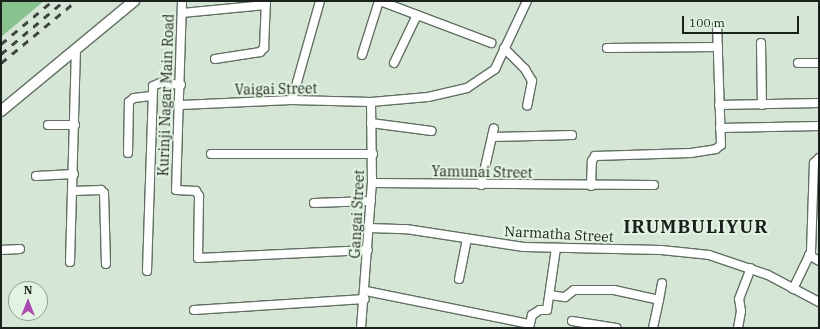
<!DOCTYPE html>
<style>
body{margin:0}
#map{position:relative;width:820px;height:329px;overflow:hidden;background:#d5e6d6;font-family:"IBM Plex Serif",serif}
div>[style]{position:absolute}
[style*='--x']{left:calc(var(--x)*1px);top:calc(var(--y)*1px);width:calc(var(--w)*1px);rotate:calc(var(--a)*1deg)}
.green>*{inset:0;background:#8ac28f}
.roads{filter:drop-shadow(1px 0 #617062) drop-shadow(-1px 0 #617062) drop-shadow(0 1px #617062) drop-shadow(0 -1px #617062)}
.minor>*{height:8px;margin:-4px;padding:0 4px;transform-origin:4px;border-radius:4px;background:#fff}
.tertiary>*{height:10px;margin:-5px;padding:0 5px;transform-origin:5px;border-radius:5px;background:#fff}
.rail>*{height:2.5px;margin-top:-1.25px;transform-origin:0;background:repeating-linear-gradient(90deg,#3d453e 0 7px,transparent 0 14px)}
span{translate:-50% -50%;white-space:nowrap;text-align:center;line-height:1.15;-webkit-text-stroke:4px #e2f3e3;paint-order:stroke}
.street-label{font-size:14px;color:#1a201b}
.district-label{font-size:18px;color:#1a201b;font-weight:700;letter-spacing:1px}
.frame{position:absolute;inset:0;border:2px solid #1a201b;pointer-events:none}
.north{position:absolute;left:8px;top:281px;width:40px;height:40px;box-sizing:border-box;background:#e2f3e3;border:1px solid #929f93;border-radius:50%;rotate:0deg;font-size:11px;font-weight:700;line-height:16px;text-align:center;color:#1a201b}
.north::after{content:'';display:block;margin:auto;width:14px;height:18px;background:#ab48ad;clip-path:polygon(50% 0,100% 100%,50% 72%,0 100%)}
.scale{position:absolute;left:682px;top:16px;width:117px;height:18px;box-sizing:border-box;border:2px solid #1a201b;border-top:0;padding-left:5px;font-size:12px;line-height:14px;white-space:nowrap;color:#1a201b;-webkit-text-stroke:3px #e2f3e3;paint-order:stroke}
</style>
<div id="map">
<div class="green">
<div style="clip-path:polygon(1px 1px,44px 1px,1px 37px)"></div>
</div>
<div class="roads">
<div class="minor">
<div style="--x:182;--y:1;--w:189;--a:91.8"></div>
<div style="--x:176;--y:190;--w:20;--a:3"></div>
<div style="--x:196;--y:191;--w:6;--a:59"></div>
<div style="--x:199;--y:196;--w:62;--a:90.9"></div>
<div style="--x:198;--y:258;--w:170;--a:-2.7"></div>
<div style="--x:380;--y:1;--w:119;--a:20.7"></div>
<div style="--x:182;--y:13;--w:84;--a:-5.4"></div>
<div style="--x:761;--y:43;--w:62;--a:89.1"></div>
<div style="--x:504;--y:48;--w:30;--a:45"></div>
<div style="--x:525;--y:69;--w:14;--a:60"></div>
<div style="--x:532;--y:81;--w:25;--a:101"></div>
<div style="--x:607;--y:48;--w:111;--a:-0.5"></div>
<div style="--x:362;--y:55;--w:57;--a:-72.5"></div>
<div style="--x:215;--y:59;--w:46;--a:-8.8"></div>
<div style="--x:260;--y:52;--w:6;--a:-45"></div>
<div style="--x:264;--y:48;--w:47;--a:-87.6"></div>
<div style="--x:394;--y:63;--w:53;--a:-64.4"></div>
<div style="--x:798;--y:63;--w:21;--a:0"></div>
<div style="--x:292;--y:100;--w:103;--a:-74.2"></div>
<div style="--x:181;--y:105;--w:111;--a:-2.6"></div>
<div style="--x:292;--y:100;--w:79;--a:1.5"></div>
<div style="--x:371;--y:102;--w:57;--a:-5"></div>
<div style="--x:428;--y:97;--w:40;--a:-13"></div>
<div style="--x:467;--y:88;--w:34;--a:-34"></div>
<div style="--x:495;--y:69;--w:75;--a:-64.8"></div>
<div style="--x:719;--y:105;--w:100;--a:-1.1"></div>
<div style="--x:371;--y:123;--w:61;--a:7.6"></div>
<div style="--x:48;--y:125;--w:27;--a:0"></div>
<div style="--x:720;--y:128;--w:99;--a:-1.2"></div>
<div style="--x:492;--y:137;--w:80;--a:-1.4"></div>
<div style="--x:128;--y:153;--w:51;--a:-88.9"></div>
<div style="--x:129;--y:102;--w:6;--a:-39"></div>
<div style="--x:134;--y:98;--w:17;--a:-7"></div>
<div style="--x:211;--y:154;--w:162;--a:0"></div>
<div style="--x:36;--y:176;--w:38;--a:-3"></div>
<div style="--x:372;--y:183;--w:282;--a:0.4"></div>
<div style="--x:481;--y:185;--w:58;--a:-77.2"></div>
<div style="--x:591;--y:186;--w:25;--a:-88"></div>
<div style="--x:592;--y:161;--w:6;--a:-59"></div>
<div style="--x:595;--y:156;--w:96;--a:-1.8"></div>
<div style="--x:691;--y:153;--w:25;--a:-9"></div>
<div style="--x:716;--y:149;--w:6;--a:-39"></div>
<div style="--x:721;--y:145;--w:120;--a:-91.9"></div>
<div style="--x:74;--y:191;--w:27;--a:-2"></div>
<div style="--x:101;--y:190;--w:4;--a:45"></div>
<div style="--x:104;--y:193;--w:71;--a:88.4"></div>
<div style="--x:314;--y:203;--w:57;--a:-2"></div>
<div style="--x:369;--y:228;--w:37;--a:2"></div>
<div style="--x:406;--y:229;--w:119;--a:8.7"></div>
<div style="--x:524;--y:247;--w:137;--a:1.3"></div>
<div style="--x:661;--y:250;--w:48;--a:5.9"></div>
<div style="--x:709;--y:255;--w:62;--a:18.7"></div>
<div style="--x:768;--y:275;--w:58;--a:27.9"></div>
<div style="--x:1;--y:250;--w:19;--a:-3"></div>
<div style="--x:809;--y:255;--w:12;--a:31"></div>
<div style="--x:70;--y:262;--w:213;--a:-88.4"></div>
<div style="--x:147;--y:271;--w:185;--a:-88.1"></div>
<div style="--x:153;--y:86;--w:8;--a:-23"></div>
<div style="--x:160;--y:83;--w:21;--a:5"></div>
<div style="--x:459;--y:279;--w:41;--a:-78.7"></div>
<div style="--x:793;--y:289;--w:41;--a:-64.1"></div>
<div style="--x:811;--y:252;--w:89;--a:-88.1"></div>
<div style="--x:814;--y:163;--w:7;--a:-45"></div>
<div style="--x:366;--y:291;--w:166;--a:11.4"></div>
<div style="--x:550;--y:295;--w:15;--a:8"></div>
<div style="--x:565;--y:297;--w:11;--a:-38"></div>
<div style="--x:574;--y:290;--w:40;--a:0"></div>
<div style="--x:614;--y:290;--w:46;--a:12.5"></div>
<div style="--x:659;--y:300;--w:17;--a:-80"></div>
<div style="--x:194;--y:310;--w:171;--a:-3.7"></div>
<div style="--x:572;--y:321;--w:45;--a:9"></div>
<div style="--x:361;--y:328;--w:145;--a:-85.7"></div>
<div style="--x:372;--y:183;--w:81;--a:-90.7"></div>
<div style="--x:529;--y:328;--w:13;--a:-77"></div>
<div style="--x:532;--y:315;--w:9;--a:-32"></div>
<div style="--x:540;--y:310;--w:7;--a:0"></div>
<div style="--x:547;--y:310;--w:63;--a:-81.7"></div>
<div style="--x:653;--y:328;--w:29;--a:-78"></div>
<div style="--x:738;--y:328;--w:17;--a:-80"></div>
<div style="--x:741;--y:311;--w:12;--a:-99"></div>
<div style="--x:739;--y:299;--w:33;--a:-69"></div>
</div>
<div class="tertiary">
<div style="--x:1;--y:111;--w:173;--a:-39.6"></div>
</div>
</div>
<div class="rail">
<div style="--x:1;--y:44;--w:67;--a:-40.1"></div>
<div style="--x:1;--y:54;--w:82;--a:-40.1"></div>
<div style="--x:1;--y:63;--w:97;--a:-39.6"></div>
</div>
<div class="street-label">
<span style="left:276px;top:89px;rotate:-1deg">Vaigai Street</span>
<span style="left:166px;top:95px;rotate:-88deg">Kurinji Nagar Main Road</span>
<span style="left:482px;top:172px;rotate:1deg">Yamunai Street</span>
<span style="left:357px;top:214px;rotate:-87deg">Gangai Street</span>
<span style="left:559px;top:234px;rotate:3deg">Narmatha Street</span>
</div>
<div class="district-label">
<span style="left:696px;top:227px">IRUMBULIYUR</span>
</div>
<div class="frame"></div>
<div class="north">N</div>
<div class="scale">100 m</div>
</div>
